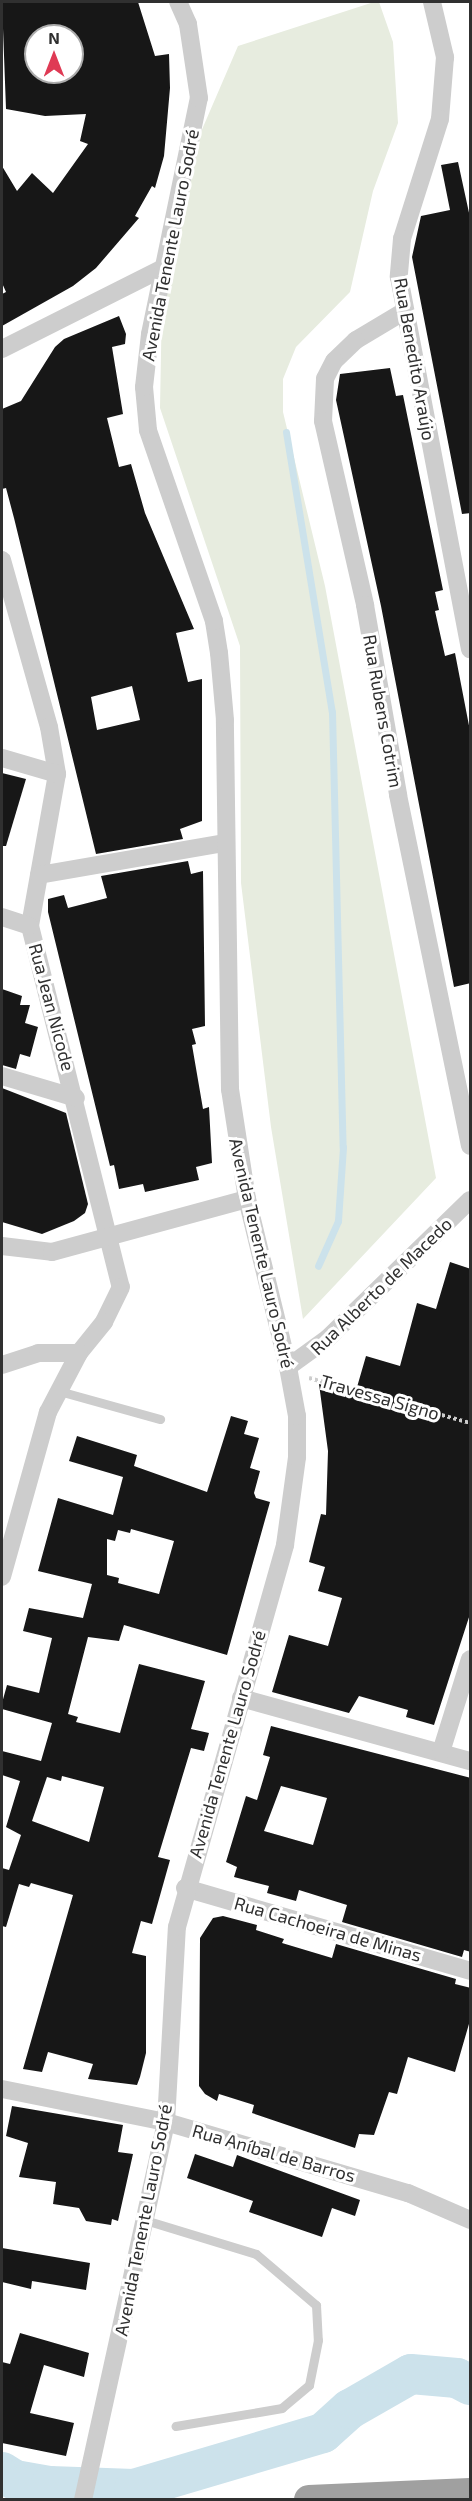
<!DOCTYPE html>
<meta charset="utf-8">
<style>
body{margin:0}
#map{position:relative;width:472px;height:2501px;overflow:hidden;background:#fff;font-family:"Exo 2",sans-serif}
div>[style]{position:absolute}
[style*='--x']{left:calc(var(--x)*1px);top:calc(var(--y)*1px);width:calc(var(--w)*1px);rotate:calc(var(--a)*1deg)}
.green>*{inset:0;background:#e7ecdf}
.stream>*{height:7px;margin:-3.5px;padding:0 3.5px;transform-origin:3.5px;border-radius:3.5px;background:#cce2eb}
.river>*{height:40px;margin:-20px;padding:0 20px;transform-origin:20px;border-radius:20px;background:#cce2eb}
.building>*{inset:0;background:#171717}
.path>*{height:4px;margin-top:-2px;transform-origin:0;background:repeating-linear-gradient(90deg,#cdcdcd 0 3px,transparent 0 6px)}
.service>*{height:9px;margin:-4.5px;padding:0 4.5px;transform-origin:4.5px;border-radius:4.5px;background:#cdcdcd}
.minor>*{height:18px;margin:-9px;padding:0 9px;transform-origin:9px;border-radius:9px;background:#cdcdcd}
.trunk>*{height:30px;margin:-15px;padding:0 15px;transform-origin:15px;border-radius:15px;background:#a0a0a0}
span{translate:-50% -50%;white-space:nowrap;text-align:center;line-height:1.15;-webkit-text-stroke:6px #fff;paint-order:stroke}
.street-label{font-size:18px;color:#303030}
.frame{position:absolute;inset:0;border:3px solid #303030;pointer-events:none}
.north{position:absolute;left:24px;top:24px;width:60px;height:60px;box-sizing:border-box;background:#fff;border:2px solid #acacac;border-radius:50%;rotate:0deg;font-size:16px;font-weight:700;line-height:24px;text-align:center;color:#303030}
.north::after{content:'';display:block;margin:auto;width:21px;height:27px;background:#df3a54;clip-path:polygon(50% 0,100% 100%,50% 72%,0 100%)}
</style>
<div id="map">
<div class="green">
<div style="clip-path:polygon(374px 2px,379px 2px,393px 42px,398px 123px,373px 191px,350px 292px,296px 347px,283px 379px,283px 412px,325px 586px,436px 1178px,303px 1319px,271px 1127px,241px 883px,240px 646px,160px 408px,162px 299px,191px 155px,238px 46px)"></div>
</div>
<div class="stream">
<div style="--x:286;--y:432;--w:284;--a:80.7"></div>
<div style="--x:332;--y:712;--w:435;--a:88.6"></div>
<div style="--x:343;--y:1147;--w:74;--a:93.9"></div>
<div style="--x:338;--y:1221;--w:49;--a:114"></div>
</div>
<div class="river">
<div style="--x:2;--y:2472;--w:15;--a:32"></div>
<div style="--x:15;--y:2480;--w:36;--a:10"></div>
<div style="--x:50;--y:2486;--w:84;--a:2"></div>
<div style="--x:134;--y:2489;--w:197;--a:-16.5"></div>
<div style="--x:323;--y:2433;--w:36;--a:-42"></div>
<div style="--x:350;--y:2409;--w:70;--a:-29.8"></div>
<div style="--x:411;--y:2374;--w:46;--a:5"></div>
<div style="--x:457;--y:2378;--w:15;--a:28"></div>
</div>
<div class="building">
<div style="clip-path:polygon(evenodd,2px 2px,138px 2px,155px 56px,169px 54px,170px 88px,164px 156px,155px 188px,152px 186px,135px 216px,139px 218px,96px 268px,73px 286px,2px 326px,2px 294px,6px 292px,2px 283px,2px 166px,17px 191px,32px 173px,53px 193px,88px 144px,80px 141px,86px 114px,45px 116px,6px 109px,2px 2px,36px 36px,72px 36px,72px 72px,36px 72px,36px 36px)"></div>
<div style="clip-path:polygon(458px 162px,471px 222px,471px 513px,462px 514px,412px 257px,421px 216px,450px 210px,441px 165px)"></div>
<div style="clip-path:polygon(evenodd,119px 316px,126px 334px,125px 344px,112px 347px,123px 414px,107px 418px,119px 467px,131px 464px,145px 513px,194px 629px,176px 633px,188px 682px,202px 679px,202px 821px,180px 829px,183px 839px,96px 854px,14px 518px,6px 488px,2px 489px,2px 409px,21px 401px,55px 347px,64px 339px,119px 316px,132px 686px,140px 720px,97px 730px,91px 697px,132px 686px)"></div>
<div style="clip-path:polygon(390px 368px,396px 396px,403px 395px,443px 590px,435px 592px,439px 610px,435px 611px,445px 656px,455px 653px,471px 736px,471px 983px,454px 987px,381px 606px,336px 400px,340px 374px)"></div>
<div style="clip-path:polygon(2px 773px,26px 779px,6px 846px,2px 846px)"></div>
<div style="clip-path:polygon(188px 861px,191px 874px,203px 871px,205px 1026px,192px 1029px,196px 1044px,192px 1045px,203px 1109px,209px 1107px,212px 1163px,196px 1167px,199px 1180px,145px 1192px,143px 1184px,119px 1189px,114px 1165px,110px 1166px,48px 912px,48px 899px,64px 895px,68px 908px,107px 898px,101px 876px)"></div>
<div style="clip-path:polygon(2px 989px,22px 996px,20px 1005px,30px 1005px,25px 1023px,38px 1027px,30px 1057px,20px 1054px,16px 1069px,2px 1065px)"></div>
<div style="clip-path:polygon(2px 1088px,66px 1113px,88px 1204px,85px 1213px,74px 1221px,42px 1234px,2px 1222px)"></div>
<div style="clip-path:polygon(450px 1262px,471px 1269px,471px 1611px,434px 1725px,406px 1717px,408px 1710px,359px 1696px,349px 1713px,272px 1692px,289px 1635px,328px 1646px,342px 1598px,318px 1591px,325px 1567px,309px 1562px,321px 1514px,326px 1515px,328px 1451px,319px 1384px,355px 1394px,366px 1356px,400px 1366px,417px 1303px,436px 1309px)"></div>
<div style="clip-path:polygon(evenodd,231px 1416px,248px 1421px,244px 1434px,259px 1438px,250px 1468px,260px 1471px,254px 1493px,256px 1498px,270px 1502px,227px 1655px,124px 1625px,119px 1641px,88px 1637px,68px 1714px,78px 1717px,76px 1722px,120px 1733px,139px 1664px,205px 1681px,191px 1729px,209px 1733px,204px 1751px,191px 1748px,158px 1857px,170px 1860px,152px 1924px,141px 1921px,132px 1953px,146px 1956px,146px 2053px,140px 2077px,137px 2085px,88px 2079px,93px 2064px,48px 2052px,42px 2072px,23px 2069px,73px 1895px,31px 1883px,29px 1887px,19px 1884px,6px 1927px,2px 1926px,2px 1868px,9px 1870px,21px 1835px,6px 1827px,20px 1781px,2px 1775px,2px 1751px,41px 1761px,52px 1723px,2px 1709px,2px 1703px,7px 1685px,39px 1693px,52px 1638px,23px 1631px,29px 1608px,83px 1618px,92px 1584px,38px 1571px,58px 1498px,113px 1515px,123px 1477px,69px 1461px,77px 1436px,137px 1455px,134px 1466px,207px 1492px,231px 1416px,131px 1529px,174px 1541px,159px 1594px,118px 1583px,119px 1578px,107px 1575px,107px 1539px,115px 1541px,118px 1530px,130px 1533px,131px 1529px,231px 1416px,62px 1776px,104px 1787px,89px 1842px,32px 1821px,47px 1777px,61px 1781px,62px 1776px)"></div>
<div style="clip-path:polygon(evenodd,271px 1726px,471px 1778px,471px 1952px,464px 1950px,462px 1957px,342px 1922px,347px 1905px,299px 1890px,296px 1901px,267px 1893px,269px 1886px,234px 1877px,237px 1867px,226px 1862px,246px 1796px,257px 1800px,270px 1757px,263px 1755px,271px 1726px,281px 1786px,327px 1798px,313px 1845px,264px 1831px,281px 1786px)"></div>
<div style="clip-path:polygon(223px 1916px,257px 1925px,256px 1930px,284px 1939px,282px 1943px,332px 1958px,336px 1944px,456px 1979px,455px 1984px,471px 1988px,471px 2017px,455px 2072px,408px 2057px,397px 2094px,389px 2092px,374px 2135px,359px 2134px,355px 2148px,252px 2113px,254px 2105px,219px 2094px,217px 2101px,205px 2094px,199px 2086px,200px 1938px,213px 1918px)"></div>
<div style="clip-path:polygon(12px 2106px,123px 2125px,118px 2152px,133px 2154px,118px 2221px,112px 2219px,111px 2225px,86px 2221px,79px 2208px,53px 2204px,56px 2182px,19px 2177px,28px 2143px,6px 2136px)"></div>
<div style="clip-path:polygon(195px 2154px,233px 2167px,237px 2155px,360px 2200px,355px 2216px,332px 2208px,322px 2237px,249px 2212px,253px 2201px,187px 2178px)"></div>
<div style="clip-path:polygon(2px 2248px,90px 2263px,86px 2290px,32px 2281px,31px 2289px,2px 2282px)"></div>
<div style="clip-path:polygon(20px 2333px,89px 2353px,84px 2377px,44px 2365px,30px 2413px,74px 2423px,66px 2456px,2px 2443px,2px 2362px,10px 2364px)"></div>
</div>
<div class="path">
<div style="--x:309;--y:1378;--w:167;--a:15.6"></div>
</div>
<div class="service">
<div style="--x:59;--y:1391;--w:105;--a:15.5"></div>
<div style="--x:145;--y:2220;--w:116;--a:17"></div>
<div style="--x:256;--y:2254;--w:79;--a:40.4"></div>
<div style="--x:316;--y:2305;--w:35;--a:87"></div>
<div style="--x:318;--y:2340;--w:46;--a:101.3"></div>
<div style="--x:309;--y:2385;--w:35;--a:140"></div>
<div style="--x:282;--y:2408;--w:108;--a:170.4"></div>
</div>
<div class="minor">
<div style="--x:432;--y:2;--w:57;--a:76.7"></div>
<div style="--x:445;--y:57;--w:62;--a:94.6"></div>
<div style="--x:440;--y:119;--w:126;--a:107.6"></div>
<div style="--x:402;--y:239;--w:38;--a:95"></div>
<div style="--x:399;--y:277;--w:379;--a:79.2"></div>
<div style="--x:403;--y:312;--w:55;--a:149.2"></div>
<div style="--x:356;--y:340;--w:30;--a:136"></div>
<div style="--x:334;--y:361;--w:20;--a:117"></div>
<div style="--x:325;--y:379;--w:42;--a:92.7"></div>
<div style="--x:323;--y:421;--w:189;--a:77.1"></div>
<div style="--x:365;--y:605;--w:193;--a:80.1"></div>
<div style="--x:398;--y:795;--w:358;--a:78.4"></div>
<div style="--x:2;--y:349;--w:182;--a:-26.7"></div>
<div style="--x:2;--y:560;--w:173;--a:74.3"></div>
<div style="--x:49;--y:727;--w:48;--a:80.3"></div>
<div style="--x:57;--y:774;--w:154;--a:100.1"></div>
<div style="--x:30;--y:926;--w:372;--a:75.9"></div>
<div style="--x:121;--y:1287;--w:39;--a:116"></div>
<div style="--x:104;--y:1322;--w:40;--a:129"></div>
<div style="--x:79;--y:1353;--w:67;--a:117.7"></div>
<div style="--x:48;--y:1412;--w:171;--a:105.6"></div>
<div style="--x:2;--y:758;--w:57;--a:16.2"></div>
<div style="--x:39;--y:875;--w:188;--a:-9.8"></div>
<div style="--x:2;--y:917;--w:29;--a:18"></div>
<div style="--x:2;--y:1076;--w:77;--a:16.6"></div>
<div style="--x:2;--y:1246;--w:50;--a:6.8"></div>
<div style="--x:52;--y:1252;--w:202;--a:-15.2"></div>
<div style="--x:2;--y:1365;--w:38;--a:-18"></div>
<div style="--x:38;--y:1353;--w:41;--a:0"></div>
<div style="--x:288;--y:1367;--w:49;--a:-35.9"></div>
<div style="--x:328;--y:1338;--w:198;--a:-44.2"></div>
<div style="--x:241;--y:1698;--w:238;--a:15.4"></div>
<div style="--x:441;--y:1752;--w:97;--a:-72.7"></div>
<div style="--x:185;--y:1888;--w:297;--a:16.2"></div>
<div style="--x:2;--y:2089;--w:167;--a:11.4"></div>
<div style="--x:166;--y:2122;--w:252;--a:16.4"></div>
<div style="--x:408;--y:2193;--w:68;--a:23.5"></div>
<div style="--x:83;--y:2500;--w:387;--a:-77.6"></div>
<div style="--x:166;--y:2122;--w:195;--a:-86.8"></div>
<div style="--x:177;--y:1927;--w:397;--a:-74.2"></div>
<div style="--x:285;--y:1545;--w:89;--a:-82.2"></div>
<div style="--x:297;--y:1457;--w:41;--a:-90"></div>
<div style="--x:297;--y:1416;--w:50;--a:-100.4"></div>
<div style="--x:288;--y:1367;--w:173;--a:-103.7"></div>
<div style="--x:247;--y:1199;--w:111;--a:-98.8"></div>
<div style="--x:230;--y:1089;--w:369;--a:-90.8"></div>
<div style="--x:225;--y:720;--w:67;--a:-95.1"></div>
<div style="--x:219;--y:653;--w:32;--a:-99"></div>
<div style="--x:214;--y:621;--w:202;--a:-109.1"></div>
<div style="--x:148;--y:430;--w:43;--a:-95.3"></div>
<div style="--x:144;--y:387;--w:53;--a:-83.5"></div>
<div style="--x:150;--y:334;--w:241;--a:-78.3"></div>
<div style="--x:199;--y:98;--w:75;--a:-98.5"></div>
<div style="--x:188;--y:24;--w:24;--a:-114"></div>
</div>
<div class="trunk">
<div style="--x:309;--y:2500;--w:161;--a:-2.5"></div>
</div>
<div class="street-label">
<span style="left:170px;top:245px;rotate:-79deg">Avenida Tenente Lauro Sodré</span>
<span style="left:415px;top:359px;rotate:80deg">Rua Benedito Araújo</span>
<span style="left:383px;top:711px;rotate:80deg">Rua Rubens Cotrim</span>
<span style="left:52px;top:1007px;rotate:75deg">Rua Jean Nicode</span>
<span style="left:262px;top:1253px;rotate:77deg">Avenida Tenente Lauro Sodré</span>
<span style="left:381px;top:1286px;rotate:-44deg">Rua Alberto de Macedo</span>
<span style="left:380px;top:1397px;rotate:16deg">Travessa Signo</span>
<span style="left:227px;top:1744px;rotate:-74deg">Avenida Tenente Lauro Sodré</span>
<span style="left:328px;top:1929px;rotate:16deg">Rua Cachoeira de Minas</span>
<span style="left:274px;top:2153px;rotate:16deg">Rua Aníbal de Barros</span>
<span style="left:143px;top:2220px;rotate:-79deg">Avenida Tenente Lauro Sodré</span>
</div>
<div class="frame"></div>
<div class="north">N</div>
</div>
